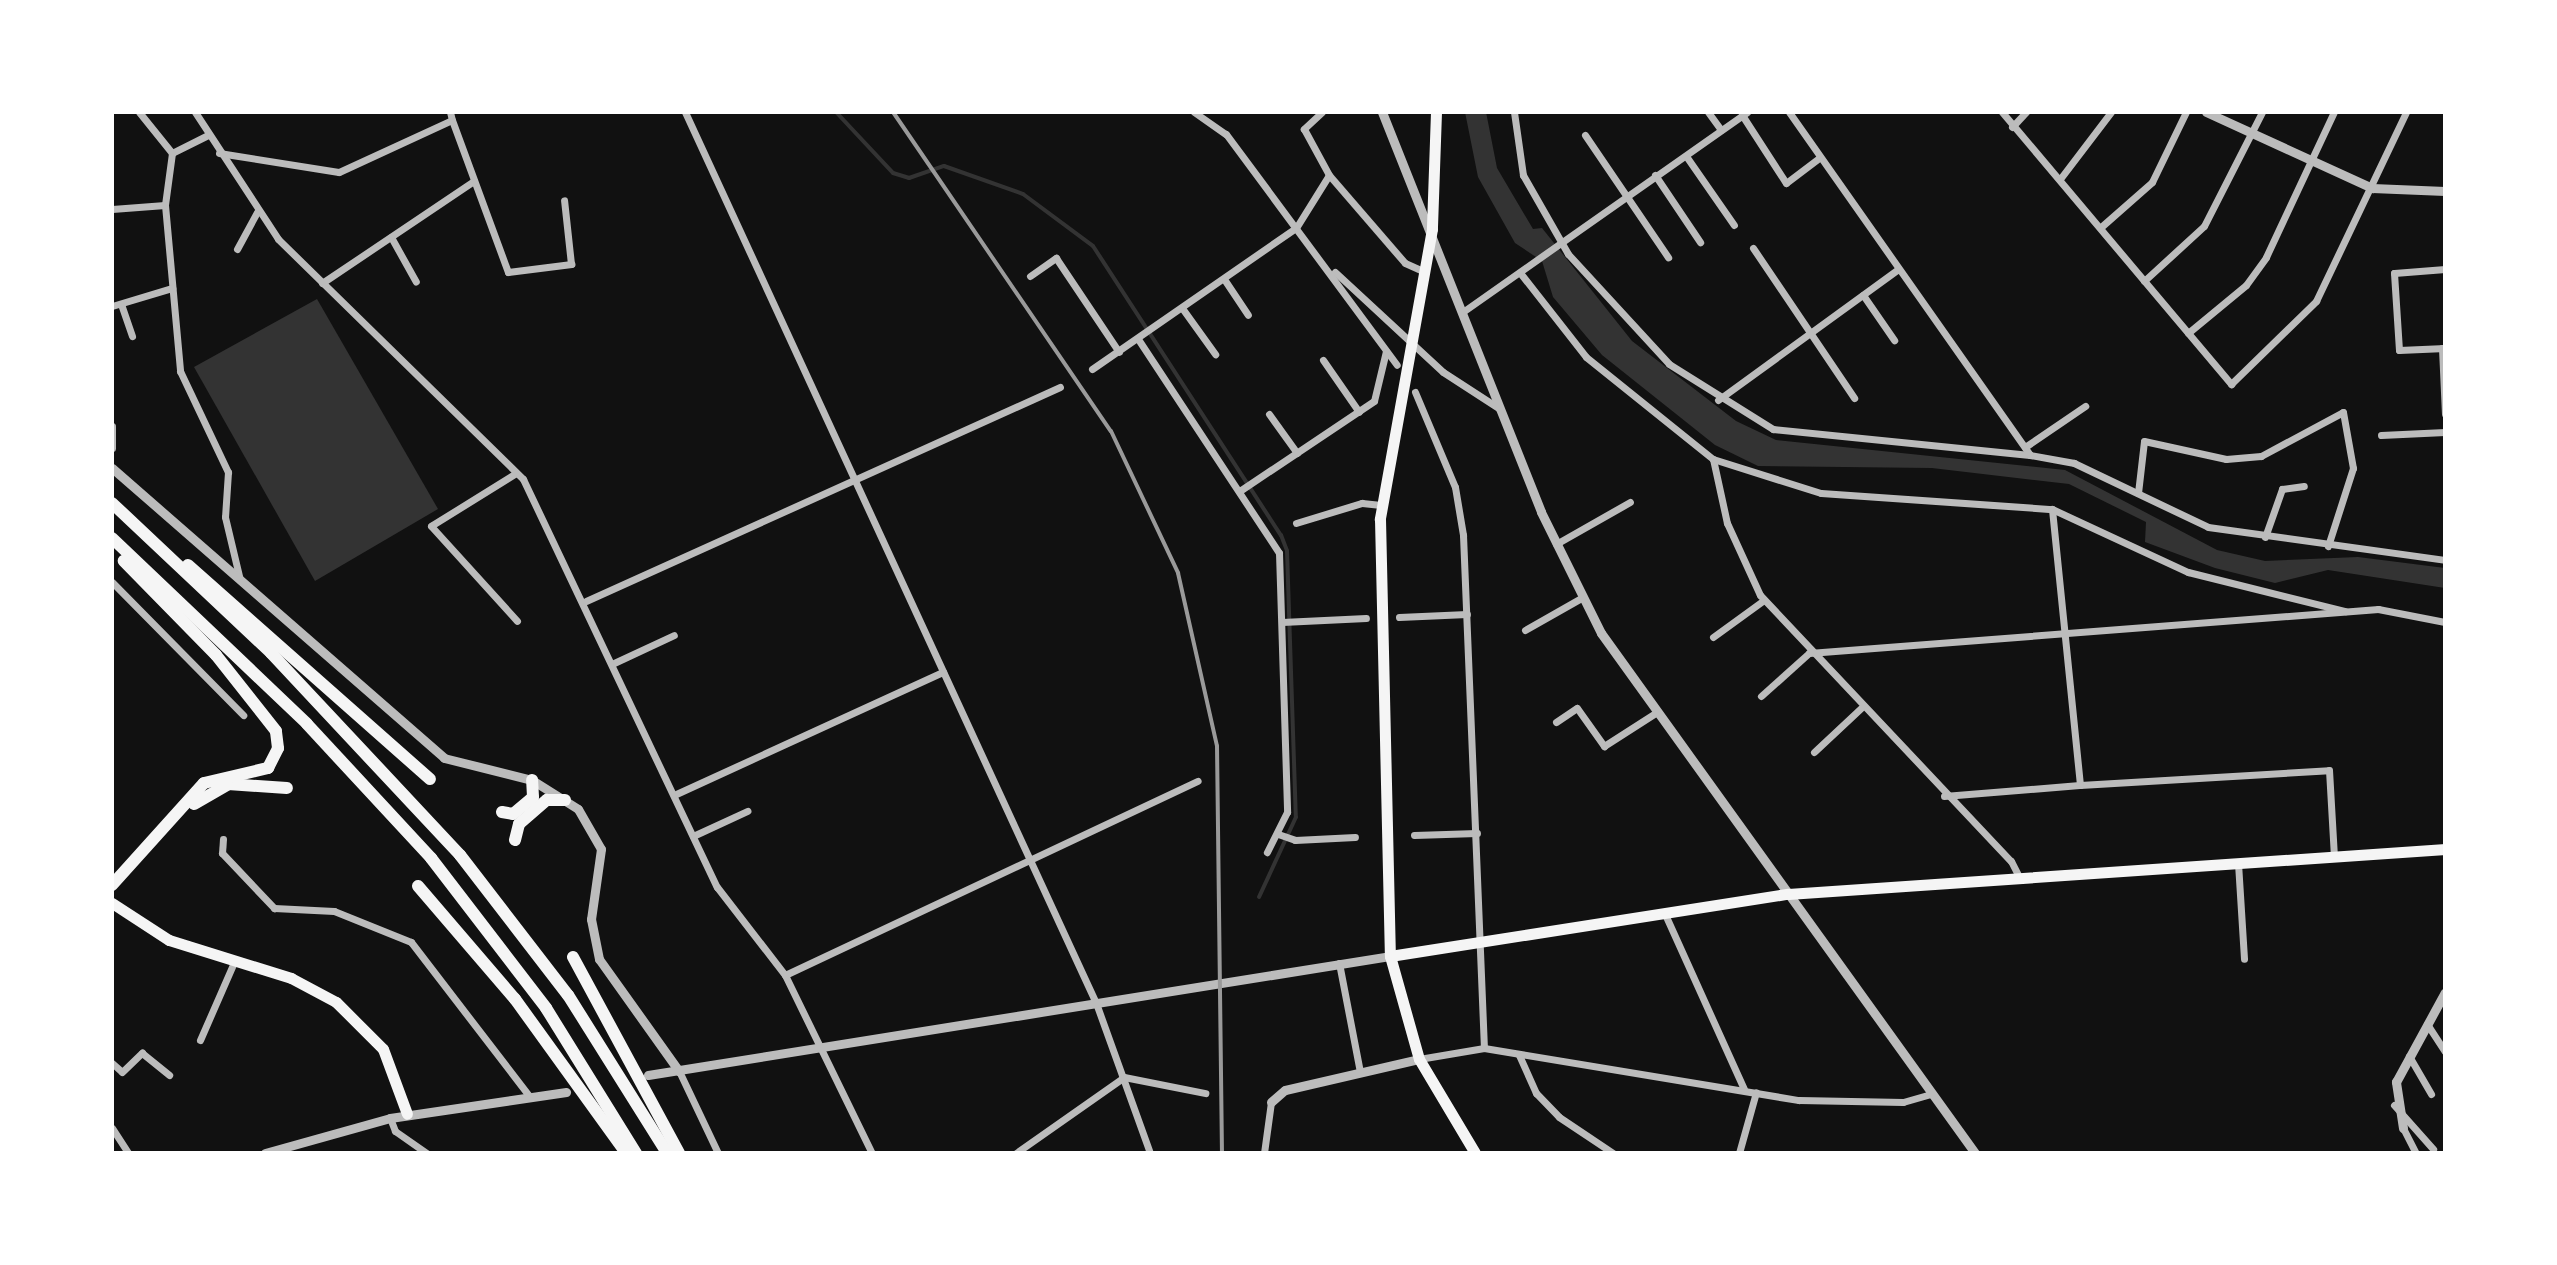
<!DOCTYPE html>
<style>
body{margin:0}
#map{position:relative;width:2557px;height:1265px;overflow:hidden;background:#111;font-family:"Fira Sans",sans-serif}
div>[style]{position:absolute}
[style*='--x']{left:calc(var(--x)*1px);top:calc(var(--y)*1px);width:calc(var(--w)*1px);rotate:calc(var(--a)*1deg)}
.water>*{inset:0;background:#333}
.stream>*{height:4px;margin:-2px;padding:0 2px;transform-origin:2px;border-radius:2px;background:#333}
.minor>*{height:7px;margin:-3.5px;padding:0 3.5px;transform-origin:3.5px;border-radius:3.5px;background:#bcbcbc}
.tertiary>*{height:9px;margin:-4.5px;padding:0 4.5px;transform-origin:4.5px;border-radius:4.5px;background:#bcbcbc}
.primary>*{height:11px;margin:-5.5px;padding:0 5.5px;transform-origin:5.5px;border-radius:5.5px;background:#f5f5f5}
.motorway>*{height:12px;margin:-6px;padding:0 6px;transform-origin:6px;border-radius:6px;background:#f5f5f5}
.rail>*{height:4px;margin:-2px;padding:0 2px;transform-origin:2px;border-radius:2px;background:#9a9a9a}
span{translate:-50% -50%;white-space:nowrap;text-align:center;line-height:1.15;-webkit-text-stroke:7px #fff;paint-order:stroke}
.frame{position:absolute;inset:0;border:114px solid #fff;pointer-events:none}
</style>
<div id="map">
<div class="water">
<div style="clip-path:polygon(1465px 112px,1486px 112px,1497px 168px,1533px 229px,1542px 228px,1632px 341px,1736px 421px,1776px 440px,2065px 470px,2217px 550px,2265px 561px,2358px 557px,2445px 568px,2445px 588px,2328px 570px,2275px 583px,2215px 568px,2145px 542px,2146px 522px,2069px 484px,1932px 468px,1758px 466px,1715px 445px,1602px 355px,1553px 297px,1542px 261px,1515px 243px,1478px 177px)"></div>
<div style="clip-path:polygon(317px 299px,438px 509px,315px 581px,194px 367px)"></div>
</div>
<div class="stream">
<div style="--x:836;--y:112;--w:83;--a:46.9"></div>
<div style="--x:893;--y:173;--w:17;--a:17"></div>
<div style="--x:909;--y:178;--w:37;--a:-19"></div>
<div style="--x:944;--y:166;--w:84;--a:19.5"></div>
<div style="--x:1023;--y:194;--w:87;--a:36.6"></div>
<div style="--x:1093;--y:246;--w:345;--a:57"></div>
<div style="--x:1281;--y:535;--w:17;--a:69"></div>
<div style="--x:1287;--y:551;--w:266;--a:88.1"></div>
<div style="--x:1296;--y:817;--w:88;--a:114.8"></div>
</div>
<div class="minor">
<div style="--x:139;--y:112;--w:53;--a:51.2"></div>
<div style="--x:195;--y:112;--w:152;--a:56.8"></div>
<div style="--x:278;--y:239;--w:343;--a:44.4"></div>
<div style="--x:523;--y:479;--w:452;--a:64.6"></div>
<div style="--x:717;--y:887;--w:111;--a:52.3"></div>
<div style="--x:785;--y:975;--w:198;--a:64"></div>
<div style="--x:685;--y:112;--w:981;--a:65.24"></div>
<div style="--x:1096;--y:1003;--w:159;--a:70.2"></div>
<div style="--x:1194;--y:112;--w:39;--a:35"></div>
<div style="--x:1226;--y:134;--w:287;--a:53.5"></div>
<div style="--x:1322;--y:112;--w:25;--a:137"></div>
<div style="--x:1304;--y:129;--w:52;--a:61.5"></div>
<div style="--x:1514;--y:112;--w:64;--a:81.9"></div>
<div style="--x:1523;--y:175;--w:91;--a:60.3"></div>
<div style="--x:1568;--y:254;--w:149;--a:47.4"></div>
<div style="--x:1669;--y:364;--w:123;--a:32"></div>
<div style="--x:1773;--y:429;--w:258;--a:5.8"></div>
<div style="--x:2030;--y:455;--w:45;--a:10.3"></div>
<div style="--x:2074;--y:463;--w:148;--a:25.5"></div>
<div style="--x:2208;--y:527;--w:239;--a:7.9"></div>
<div style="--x:1708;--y:112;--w:22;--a:54"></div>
<div style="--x:1789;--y:112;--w:419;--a:54.9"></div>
<div style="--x:2002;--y:112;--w:356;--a:49.9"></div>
<div style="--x:2231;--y:384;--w:119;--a:-44.3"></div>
<div style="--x:2316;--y:301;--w:209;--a:-64.5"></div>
<div style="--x:1742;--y:115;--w:81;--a:57.1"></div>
<div style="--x:1786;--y:183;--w:41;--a:-37.1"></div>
<div style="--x:452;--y:120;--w:162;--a:69.8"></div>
<div style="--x:508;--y:272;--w:64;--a:-7.2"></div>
<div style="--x:571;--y:264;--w:64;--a:-96.2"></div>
<div style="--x:2012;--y:127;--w:21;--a:-47"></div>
<div style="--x:208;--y:135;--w:40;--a:153.4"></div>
<div style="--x:172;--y:153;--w:52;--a:97.7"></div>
<div style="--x:165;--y:205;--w:167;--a:84.8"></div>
<div style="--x:180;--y:371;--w:112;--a:64.6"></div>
<div style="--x:228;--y:472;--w:45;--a:93.8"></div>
<div style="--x:225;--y:517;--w:65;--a:76.6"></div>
<div style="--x:1585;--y:135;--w:148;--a:55.8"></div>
<div style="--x:219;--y:153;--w:121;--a:9"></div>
<div style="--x:339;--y:172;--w:124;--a:-24.7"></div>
<div style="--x:452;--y:120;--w:8;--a:-104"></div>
<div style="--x:1686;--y:156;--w:84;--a:55.2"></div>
<div style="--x:1655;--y:175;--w:81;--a:56.1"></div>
<div style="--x:2060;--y:179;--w:84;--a:-52.7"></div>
<div style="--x:112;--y:209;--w:53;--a:-4.3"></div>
<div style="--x:2101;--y:227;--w:68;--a:-41.4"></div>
<div style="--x:2152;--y:182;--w:78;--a:-64.1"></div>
<div style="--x:391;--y:237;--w:51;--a:60.9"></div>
<div style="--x:1753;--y:248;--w:181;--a:56"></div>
<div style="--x:237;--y:249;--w:42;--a:-61.6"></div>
<div style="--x:2445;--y:269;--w:51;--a:175.5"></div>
<div style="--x:2394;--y:273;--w:77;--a:86.3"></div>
<div style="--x:2399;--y:350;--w:46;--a:-2.5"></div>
<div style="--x:1335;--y:272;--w:147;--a:42.8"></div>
<div style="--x:1443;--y:372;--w:68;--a:33"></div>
<div style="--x:1521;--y:274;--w:105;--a:51.9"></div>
<div style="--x:1586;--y:357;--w:163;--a:38.8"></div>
<div style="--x:1713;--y:459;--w:113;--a:17.5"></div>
<div style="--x:1821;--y:493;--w:232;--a:4"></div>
<div style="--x:2052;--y:509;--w:150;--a:24.9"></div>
<div style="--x:2188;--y:572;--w:162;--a:14"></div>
<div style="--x:1030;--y:276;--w:32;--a:-35"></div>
<div style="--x:1056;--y:258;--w:113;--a:56.2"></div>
<div style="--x:1224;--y:279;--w:43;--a:56.3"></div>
<div style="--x:2144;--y:281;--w:81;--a:-42.5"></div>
<div style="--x:2204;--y:226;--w:128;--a:-63"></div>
<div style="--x:322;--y:283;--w:183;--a:-33.9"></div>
<div style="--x:1863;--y:295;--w:55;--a:55.4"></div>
<div style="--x:121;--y:304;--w:34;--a:71"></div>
<div style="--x:112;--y:306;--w:63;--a:-16.7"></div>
<div style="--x:1182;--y:308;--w:57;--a:54.3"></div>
<div style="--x:1464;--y:311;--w:346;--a:-35.1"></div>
<div style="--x:2188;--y:333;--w:75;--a:-39.6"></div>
<div style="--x:2246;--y:285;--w:34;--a:-54"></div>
<div style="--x:2266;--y:257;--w:160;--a:-64.9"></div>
<div style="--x:1138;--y:339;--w:256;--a:56.6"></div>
<div style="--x:1279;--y:553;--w:259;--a:88.2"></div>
<div style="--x:1287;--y:812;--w:45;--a:116.6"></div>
<div style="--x:2442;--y:348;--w:66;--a:87.4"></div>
<div style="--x:1323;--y:360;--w:63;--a:55.3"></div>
<div style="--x:1092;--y:369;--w:248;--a:-34.7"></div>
<div style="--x:1296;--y:228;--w:62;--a:-58.1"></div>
<div style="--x:1329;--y:175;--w:116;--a:49.2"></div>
<div style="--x:1405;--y:263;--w:22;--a:24"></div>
<div style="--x:1415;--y:392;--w:103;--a:67.2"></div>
<div style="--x:1455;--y:487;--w:49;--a:80.5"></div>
<div style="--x:1463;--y:535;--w:513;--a:87.66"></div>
<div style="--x:1718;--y:400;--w:221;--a:-36"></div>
<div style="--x:1269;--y:414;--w:48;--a:54.3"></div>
<div style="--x:112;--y:426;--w:22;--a:90"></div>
<div style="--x:2381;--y:435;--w:64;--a:-2.7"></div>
<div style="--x:2025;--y:447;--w:73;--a:-34.3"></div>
<div style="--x:1713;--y:459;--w:66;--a:77.7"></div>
<div style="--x:1727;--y:523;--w:79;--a:65.4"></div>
<div style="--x:1760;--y:595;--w:366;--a:46.7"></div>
<div style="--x:2011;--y:861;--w:20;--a:63"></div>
<div style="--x:516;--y:473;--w:100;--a:148.1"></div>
<div style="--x:431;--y:526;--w:128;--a:47.8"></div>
<div style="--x:1241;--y:490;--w:160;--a:-33.8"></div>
<div style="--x:1374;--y:401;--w:51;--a:-76.5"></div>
<div style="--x:2138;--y:493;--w:52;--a:-83.4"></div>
<div style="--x:2144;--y:441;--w:84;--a:12.4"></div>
<div style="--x:2226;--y:459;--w:35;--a:-5"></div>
<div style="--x:2261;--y:456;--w:93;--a:-28.2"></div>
<div style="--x:2343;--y:412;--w:57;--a:79.9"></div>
<div style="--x:2353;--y:468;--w:82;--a:107.8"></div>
<div style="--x:1296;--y:523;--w:69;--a:-16.9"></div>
<div style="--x:1362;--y:503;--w:19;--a:6"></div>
<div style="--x:2265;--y:537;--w:51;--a:-70.5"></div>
<div style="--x:2282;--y:489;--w:22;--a:-8"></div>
<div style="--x:1556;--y:544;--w:85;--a:-29.6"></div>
<div style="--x:112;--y:582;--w:187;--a:45.4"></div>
<div style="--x:586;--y:601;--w:520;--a:-24.3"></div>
<div style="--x:1399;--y:617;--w:68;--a:-2.5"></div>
<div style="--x:1282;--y:622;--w:84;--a:-2.7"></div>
<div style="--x:1525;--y:630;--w:67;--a:-29.6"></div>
<div style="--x:1713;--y:637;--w:63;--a:-36"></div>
<div style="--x:614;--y:663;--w:66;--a:-25"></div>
<div style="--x:1761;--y:696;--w:64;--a:-41.9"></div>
<div style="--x:1809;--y:653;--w:571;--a:-4.42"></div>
<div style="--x:2378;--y:609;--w:68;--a:11"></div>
<div style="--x:1556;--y:722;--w:25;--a:-34"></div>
<div style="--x:1577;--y:708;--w:47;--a:54.6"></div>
<div style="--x:1604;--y:746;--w:63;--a:-32.7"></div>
<div style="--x:1814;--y:752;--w:64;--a:-43.1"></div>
<div style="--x:2080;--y:785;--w:249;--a:-3.4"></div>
<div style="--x:2329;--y:770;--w:87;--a:86.7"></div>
<div style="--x:674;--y:795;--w:296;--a:-24.6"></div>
<div style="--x:1944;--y:796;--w:136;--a:-4.6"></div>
<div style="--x:2080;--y:785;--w:277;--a:-95.8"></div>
<div style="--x:1278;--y:834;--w:18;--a:19"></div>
<div style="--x:1295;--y:840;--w:60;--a:-2.9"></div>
<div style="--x:1414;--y:835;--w:63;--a:-1.8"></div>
<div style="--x:693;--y:836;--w:60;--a:-24.8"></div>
<div style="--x:223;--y:839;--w:14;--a:94"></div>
<div style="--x:222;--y:853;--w:76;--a:46.6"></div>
<div style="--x:274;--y:908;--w:60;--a:2.9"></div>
<div style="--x:334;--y:911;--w:83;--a:21.9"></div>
<div style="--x:411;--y:942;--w:194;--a:52.5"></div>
<div style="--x:2238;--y:863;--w:96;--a:86.4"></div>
<div style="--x:1664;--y:912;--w:194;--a:65.7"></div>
<div style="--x:1339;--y:963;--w:111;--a:79.1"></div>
<div style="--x:785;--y:975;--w:456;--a:-25.2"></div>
<div style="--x:2427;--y:1024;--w:33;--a:57"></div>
<div style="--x:200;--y:1040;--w:85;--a:-66.4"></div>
<div style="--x:1519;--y:1055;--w:42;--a:65.9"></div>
<div style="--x:1536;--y:1093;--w:33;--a:46"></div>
<div style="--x:1559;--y:1117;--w:65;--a:33.7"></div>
<div style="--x:2409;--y:1056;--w:44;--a:59.9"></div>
<div style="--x:1419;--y:1059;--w:66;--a:-9.6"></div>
<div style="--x:1484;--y:1048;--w:319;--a:9.4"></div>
<div style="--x:1799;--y:1100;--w:104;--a:1.1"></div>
<div style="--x:1903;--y:1102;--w:29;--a:-16"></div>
<div style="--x:112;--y:1063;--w:13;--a:42"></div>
<div style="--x:122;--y:1072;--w:28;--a:-44"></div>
<div style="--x:142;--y:1053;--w:35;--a:39"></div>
<div style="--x:679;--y:1071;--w:91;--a:64.6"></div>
<div style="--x:2394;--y:1105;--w:59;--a:48.4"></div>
<div style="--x:390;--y:1118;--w:14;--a:69"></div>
<div style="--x:395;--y:1131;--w:39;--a:35"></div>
<div style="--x:112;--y:1128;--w:30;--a:57"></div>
<div style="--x:2403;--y:1128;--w:28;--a:63"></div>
<div style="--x:1016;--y:1153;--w:132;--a:-35.1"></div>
<div style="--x:1124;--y:1077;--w:83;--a:11.2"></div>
<div style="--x:1264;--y:1153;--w:51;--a:-82.2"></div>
<div style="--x:1739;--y:1153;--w:63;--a:-74.4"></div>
</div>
<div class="tertiary">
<div style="--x:1382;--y:112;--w:430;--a:68.3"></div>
<div style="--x:1541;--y:512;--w:135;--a:63.6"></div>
<div style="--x:1601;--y:633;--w:641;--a:54.28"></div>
<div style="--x:2206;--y:112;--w:183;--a:24.6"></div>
<div style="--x:2372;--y:188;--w:73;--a:2.4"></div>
<div style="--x:112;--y:468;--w:441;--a:41.1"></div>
<div style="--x:444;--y:758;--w:91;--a:14"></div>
<div style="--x:532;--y:780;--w:54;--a:32.2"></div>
<div style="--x:578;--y:809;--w:46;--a:60.1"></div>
<div style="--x:601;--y:849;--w:71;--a:98.1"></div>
<div style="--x:591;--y:919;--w:41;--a:78.7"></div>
<div style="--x:599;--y:959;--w:138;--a:54.5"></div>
<div style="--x:648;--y:1075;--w:751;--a:-9.11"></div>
<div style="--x:1271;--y:1102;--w:18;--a:-41"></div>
<div style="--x:1285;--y:1090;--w:138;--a:-13"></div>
<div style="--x:2403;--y:1128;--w:47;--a:-98.7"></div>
<div style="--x:2396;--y:1082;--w:102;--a:-61.4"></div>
<div style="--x:265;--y:1153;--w:130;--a:-15.6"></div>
<div style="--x:390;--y:1118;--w:178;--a:-8.4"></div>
</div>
<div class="primary">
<div style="--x:1436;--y:112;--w:117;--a:92"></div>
<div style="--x:1432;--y:229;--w:295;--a:100.2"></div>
<div style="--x:1380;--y:519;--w:437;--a:88.7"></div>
<div style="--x:1390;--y:956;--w:107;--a:74.3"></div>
<div style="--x:1419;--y:1059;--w:109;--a:59.2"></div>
<div style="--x:112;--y:903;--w:68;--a:33"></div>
<div style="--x:169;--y:940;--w:128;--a:17.3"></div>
<div style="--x:291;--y:978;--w:51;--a:28.1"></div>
<div style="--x:336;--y:1002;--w:66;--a:45"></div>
<div style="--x:383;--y:1049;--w:69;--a:69.7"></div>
<div style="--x:1390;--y:956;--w:403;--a:-8.9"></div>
<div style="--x:1788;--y:894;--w:659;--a:-3.92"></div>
</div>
<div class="motorway">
<div style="--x:112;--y:503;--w:219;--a:43.3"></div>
<div style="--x:271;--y:653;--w:277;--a:46.9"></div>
<div style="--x:460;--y:855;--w:177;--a:52.4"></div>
<div style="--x:568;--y:995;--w:186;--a:57.9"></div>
<div style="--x:112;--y:538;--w:269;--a:43.6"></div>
<div style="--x:307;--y:724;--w:183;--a:47.2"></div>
<div style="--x:431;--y:858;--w:189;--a:52.5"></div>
<div style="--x:546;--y:1008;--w:171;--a:58.2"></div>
<div style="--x:188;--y:565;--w:323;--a:41.5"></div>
<div style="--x:194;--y:804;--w:39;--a:-30"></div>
<div style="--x:228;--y:784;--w:59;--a:3.9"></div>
<div style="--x:502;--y:812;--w:11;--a:10"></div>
<div style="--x:513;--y:814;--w:26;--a:-40"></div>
<div style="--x:533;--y:797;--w:17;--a:-93"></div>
<div style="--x:515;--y:840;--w:16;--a:-76"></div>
<div style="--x:519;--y:824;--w:37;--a:-41"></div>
<div style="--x:547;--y:800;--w:18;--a:0"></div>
<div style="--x:112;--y:885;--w:137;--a:-48"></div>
<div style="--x:204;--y:783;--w:66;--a:-13.2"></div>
<div style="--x:268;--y:768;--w:22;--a:-63"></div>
<div style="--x:278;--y:748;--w:17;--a:-97"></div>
<div style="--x:276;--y:731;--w:97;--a:-128.3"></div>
<div style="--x:216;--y:655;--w:132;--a:-134.4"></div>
<div style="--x:418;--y:886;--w:149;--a:49.4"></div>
<div style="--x:515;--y:999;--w:190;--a:54.2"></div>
<div style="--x:573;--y:957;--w:223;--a:61.6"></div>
</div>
<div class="rail">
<div style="--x:893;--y:112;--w:386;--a:55.7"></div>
<div style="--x:1111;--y:431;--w:157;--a:64.7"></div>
<div style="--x:1178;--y:573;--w:177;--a:77.3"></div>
<div style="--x:1217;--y:746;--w:407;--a:89.3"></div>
</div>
<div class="frame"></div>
</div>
